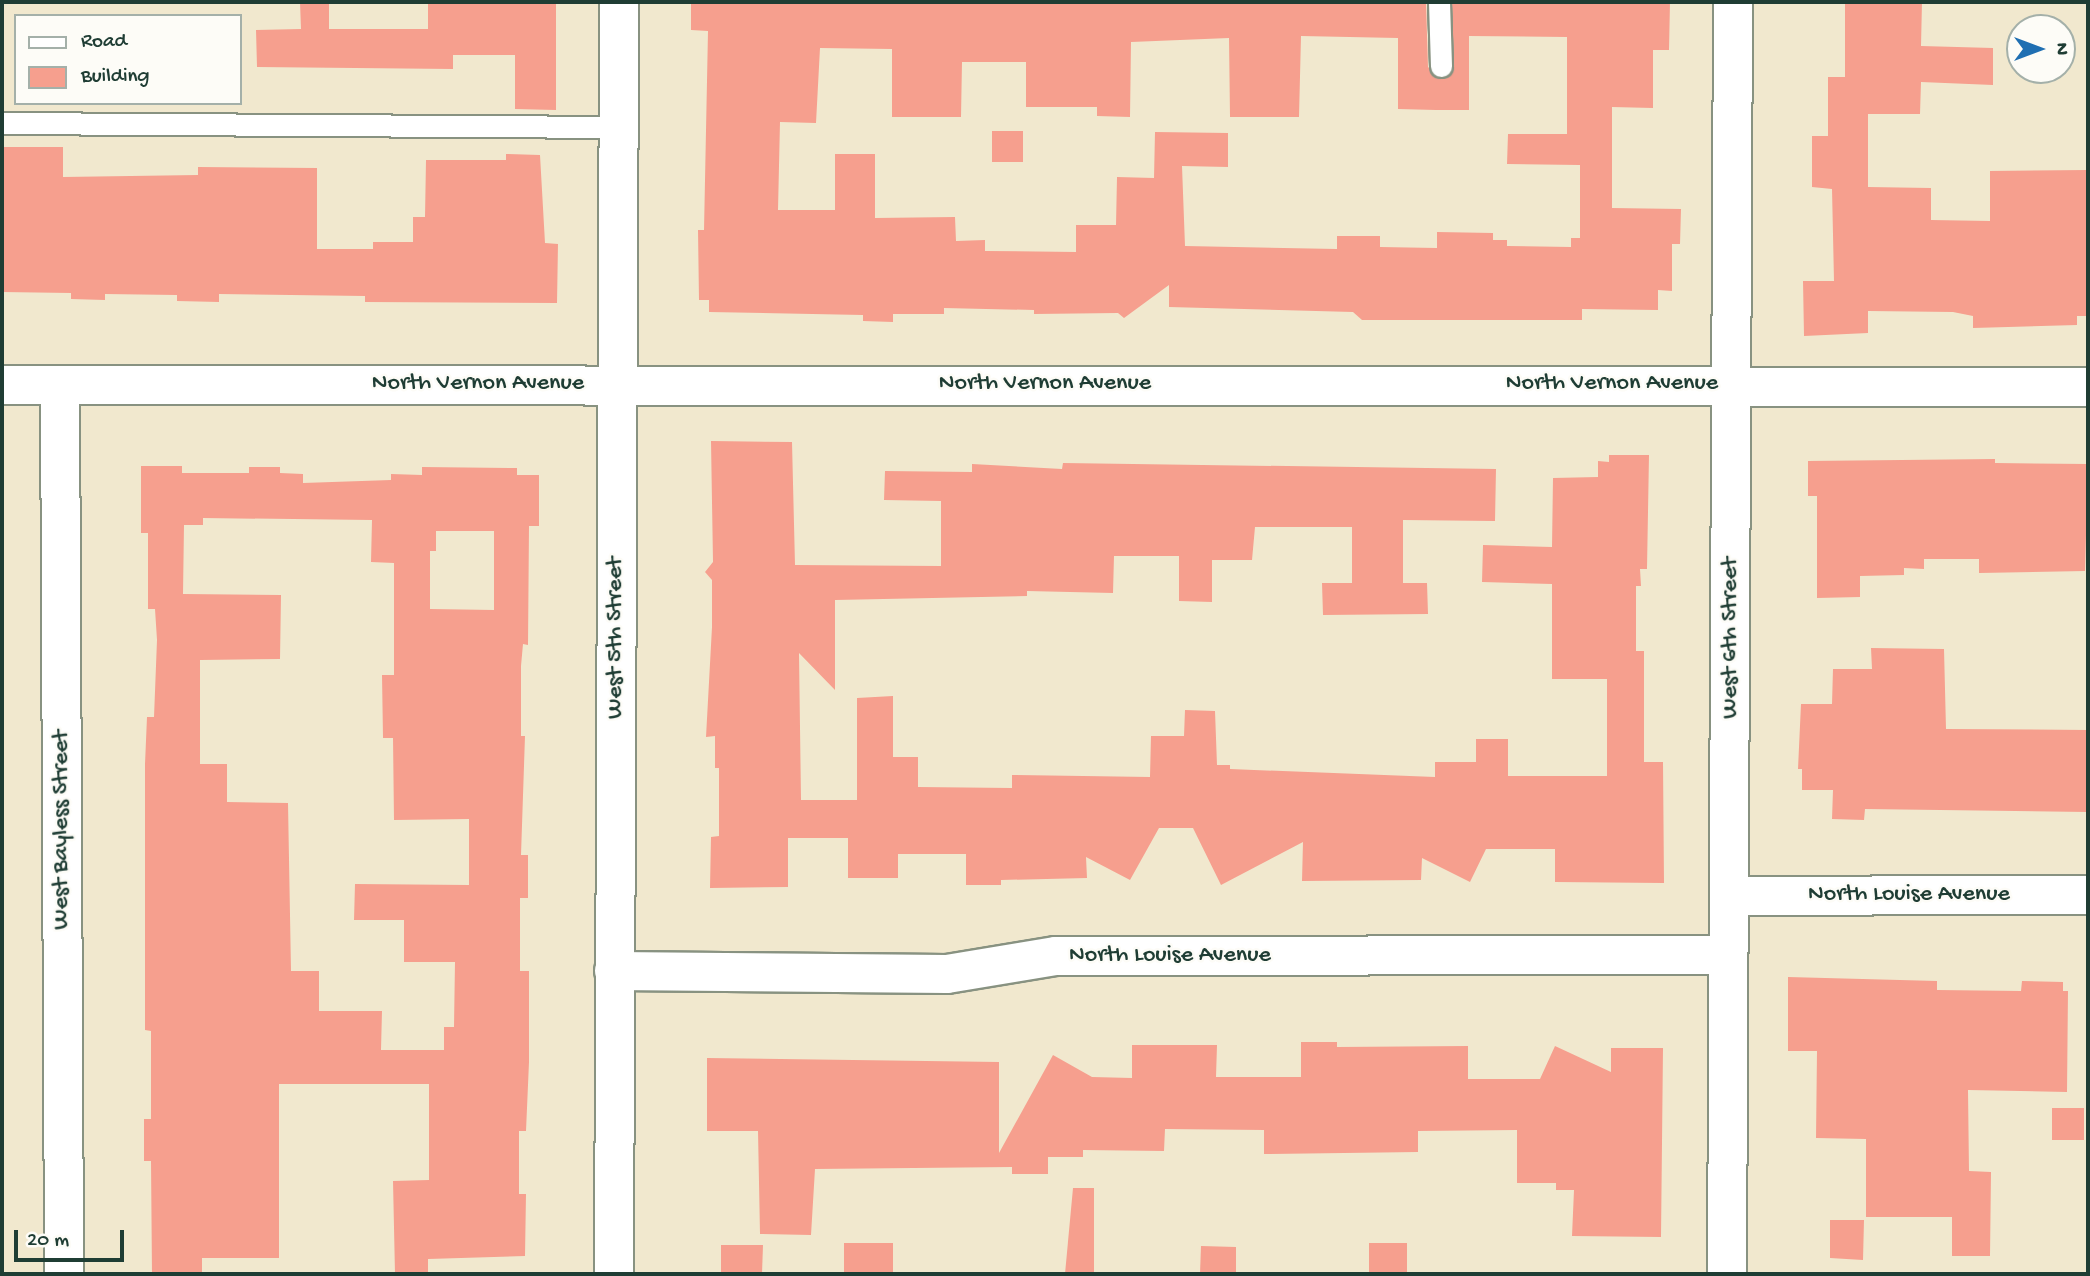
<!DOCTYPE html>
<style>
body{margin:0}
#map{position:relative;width:2090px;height:1276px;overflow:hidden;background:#f1e8ce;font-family:"Gochi Hand",sans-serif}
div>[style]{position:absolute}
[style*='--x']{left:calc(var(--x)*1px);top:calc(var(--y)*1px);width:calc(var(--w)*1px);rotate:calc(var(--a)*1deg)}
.building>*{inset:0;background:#f69f8e}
.roads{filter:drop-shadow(2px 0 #889281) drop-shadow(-2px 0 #889281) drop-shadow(0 2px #889281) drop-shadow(0 -2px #889281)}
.service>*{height:21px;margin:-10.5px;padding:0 10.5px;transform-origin:10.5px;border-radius:10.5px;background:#fff}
.minor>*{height:38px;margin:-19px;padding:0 19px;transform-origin:19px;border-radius:19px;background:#fff}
span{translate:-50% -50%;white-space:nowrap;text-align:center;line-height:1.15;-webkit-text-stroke:5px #fdfcf7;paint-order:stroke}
.street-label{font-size:24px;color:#1f3d34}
.frame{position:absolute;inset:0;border:4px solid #1f3d34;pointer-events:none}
.legend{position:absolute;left:14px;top:14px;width:228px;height:91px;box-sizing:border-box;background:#fdfcf7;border:2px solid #a4b0a9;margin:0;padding:9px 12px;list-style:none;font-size:21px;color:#1f3d34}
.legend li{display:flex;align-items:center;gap:14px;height:35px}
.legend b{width:35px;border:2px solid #a4b0a9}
.north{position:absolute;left:2006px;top:14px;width:70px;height:70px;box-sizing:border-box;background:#fdfcf7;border:2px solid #a4b0a9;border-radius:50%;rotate:90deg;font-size:19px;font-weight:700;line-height:28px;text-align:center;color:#1f3d34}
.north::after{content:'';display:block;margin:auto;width:24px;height:32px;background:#1f6fb2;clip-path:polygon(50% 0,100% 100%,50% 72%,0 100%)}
.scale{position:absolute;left:14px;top:1230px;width:110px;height:32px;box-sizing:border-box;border:4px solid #1f3d34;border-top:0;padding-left:9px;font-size:21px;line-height:24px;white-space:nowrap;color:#1f3d34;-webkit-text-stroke:5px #fdfcf7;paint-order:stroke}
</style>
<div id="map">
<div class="building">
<div style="clip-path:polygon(300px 2px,329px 2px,329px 29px,428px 29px,428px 2px,556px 2px,556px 110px,515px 109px,515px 55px,453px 55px,453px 69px,257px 67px,256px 30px,301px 29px)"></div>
<div style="clip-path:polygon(evenodd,691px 2px,1426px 2px,1428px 67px,1441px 79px,1448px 77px,1454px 66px,1452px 2px,1670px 2px,1669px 50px,1653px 50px,1653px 108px,1612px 107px,1612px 208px,1681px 209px,1680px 244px,1672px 244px,1672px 291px,1658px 290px,1658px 310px,1582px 309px,1582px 320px,1362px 320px,1353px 312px,1169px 307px,1169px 285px,1124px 318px,1118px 313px,1034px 314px,1034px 310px,944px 308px,944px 314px,893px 314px,893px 322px,863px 321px,863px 315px,709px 312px,709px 300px,699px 300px,698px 230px,704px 230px,708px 31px,691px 30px,691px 2px,1301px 36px,1398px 38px,1398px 109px,1436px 110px,1469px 110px,1469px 36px,1567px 37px,1567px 134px,1508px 134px,1507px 164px,1580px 165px,1580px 238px,1571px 238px,1571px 247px,1507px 246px,1507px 240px,1493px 240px,1493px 233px,1437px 232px,1437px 248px,1380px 247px,1380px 236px,1337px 236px,1337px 249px,1185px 246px,1182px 166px,1228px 167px,1228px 133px,1155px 132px,1154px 178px,1117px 177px,1116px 225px,1076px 225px,1076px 252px,985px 251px,985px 240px,956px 241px,955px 217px,875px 218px,875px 154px,835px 154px,835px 210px,778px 210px,780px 122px,816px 123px,820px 48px,892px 49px,892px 117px,961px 117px,962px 62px,1026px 62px,1026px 107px,1097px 107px,1097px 116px,1130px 117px,1131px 42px,1229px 38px,1230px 117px,1299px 117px,1301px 36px)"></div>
<div style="clip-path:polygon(1845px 2px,1922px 2px,1921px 46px,1993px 48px,1993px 85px,1921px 82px,1920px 114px,1868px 114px,1868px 187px,1931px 188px,1931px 220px,1990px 221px,1990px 171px,2088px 170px,2088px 316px,2077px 316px,2077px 325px,1973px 328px,1973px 316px,1953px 312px,1868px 311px,1868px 333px,1804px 336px,1803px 281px,1834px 281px,1832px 189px,1812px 187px,1812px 136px,1828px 136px,1828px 77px,1845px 77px)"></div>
<div style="clip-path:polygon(992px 131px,1023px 131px,1023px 162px,992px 162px)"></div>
<div style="clip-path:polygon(2px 147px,63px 147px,63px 177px,198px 175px,198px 167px,317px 168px,317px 249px,373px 249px,373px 242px,413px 242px,413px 217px,425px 217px,426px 160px,506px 160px,506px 154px,540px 155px,545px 243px,558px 244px,557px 303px,365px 302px,365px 296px,219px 294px,219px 302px,177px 301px,177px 295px,105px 294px,105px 300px,71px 299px,71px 293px,2px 292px)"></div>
<div style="clip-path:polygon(711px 441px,792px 442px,795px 565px,941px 566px,941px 501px,884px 500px,885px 471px,972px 472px,972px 464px,1062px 469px,1063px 463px,1496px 469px,1495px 521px,1403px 520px,1403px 583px,1427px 583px,1428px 614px,1323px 615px,1322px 583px,1352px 583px,1352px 527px,1255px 527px,1252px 560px,1212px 560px,1212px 602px,1179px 601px,1179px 556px,1114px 556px,1113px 593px,1027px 591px,1027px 596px,835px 600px,835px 690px,799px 653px,801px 800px,857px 800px,857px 698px,893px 696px,893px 757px,918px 757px,918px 787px,1012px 788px,1012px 775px,1150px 777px,1151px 736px,1184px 736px,1185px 710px,1215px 711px,1217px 765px,1230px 765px,1230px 769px,1435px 777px,1435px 762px,1476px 762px,1476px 739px,1508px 739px,1508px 776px,1607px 776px,1607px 679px,1552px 679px,1552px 584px,1482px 582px,1483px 545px,1552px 547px,1553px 478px,1598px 477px,1598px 461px,1609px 462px,1609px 455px,1649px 455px,1647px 569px,1640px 569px,1641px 586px,1636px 586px,1636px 651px,1644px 651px,1644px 762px,1663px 762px,1664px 883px,1555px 882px,1555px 849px,1486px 849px,1470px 882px,1422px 858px,1421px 880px,1302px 881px,1303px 842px,1221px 885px,1193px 828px,1159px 828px,1130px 880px,1086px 857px,1087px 878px,1001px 880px,1001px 885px,966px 885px,966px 854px,898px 854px,898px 878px,848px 878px,848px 838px,788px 838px,788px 887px,710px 888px,711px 837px,719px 836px,719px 768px,715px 768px,715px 736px,706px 737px,712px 627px,712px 580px,705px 572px,713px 562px)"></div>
<div style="clip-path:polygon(1995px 459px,1995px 463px,2088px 464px,2085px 571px,1979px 573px,1979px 559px,1924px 559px,1924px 569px,1904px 568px,1904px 575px,1860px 576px,1860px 597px,1817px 598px,1817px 496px,1808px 496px,1808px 461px)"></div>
<div style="clip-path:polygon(evenodd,141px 466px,182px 466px,182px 473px,249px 473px,249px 467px,280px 467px,280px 473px,303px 474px,303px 483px,391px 480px,391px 474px,422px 475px,422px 467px,517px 468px,517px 475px,539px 475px,539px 526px,529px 526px,528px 645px,523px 644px,521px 666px,521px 736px,525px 736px,521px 855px,528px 855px,528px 898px,520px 898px,520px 971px,529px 971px,529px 1062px,526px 1131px,519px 1131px,519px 1194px,526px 1194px,525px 1256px,428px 1259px,428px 1274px,395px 1274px,393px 1181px,429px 1180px,429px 1084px,279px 1084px,279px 1258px,202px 1258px,202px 1274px,152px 1274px,151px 1161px,144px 1161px,144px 1119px,151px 1119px,151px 1031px,145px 1030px,145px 764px,147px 717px,154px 717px,157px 640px,155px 609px,148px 609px,148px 533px,141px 533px,141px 466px,203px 518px,372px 520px,371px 562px,394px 563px,394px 675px,382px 675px,383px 738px,393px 738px,394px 820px,469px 819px,469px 885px,355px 884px,354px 920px,404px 920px,404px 962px,455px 962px,454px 1027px,444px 1027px,444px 1050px,381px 1050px,382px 1011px,319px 1011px,319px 971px,291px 971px,288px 803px,227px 802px,227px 764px,200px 764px,200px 660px,280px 659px,281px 595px,183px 594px,184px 525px,203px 525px,203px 518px,141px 466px,436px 531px,494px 531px,494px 610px,430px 609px,430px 551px,436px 551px,436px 531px)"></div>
<div style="clip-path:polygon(1871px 648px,1944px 649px,1946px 729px,2088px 730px,2088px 812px,1865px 809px,1864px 820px,1832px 819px,1833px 790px,1802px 790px,1802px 769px,1798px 769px,1801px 704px,1832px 704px,1833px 669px,1872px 669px)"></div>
<div style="clip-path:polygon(1788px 977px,1937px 981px,1937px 990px,2021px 991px,2022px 981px,2063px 982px,2063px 991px,2068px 991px,2067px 1092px,1968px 1090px,1969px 1171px,1991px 1172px,1990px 1256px,1952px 1256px,1952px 1217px,1866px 1217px,1866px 1139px,1816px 1138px,1817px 1051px,1788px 1051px)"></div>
<div style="clip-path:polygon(1301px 1042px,1337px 1042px,1337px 1047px,1468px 1046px,1468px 1079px,1540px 1079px,1555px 1046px,1611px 1072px,1611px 1048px,1663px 1048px,1661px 1237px,1572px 1236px,1574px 1190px,1556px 1190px,1556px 1183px,1517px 1183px,1517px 1130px,1418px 1131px,1418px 1152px,1264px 1154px,1264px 1130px,1165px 1129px,1164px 1151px,1083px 1150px,1083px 1157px,1048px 1157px,1048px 1174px,1012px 1174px,1012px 1167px,815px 1169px,811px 1235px,760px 1234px,758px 1131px,707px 1131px,707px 1058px,999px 1062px,999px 1153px,1053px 1055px,1092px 1077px,1132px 1078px,1132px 1045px,1217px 1045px,1216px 1077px,1301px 1077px)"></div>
<div style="clip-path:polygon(2052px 1108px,2084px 1108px,2084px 1140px,2052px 1140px)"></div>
<div style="clip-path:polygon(1073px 1188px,1094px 1188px,1094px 1274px,1065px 1274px)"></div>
<div style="clip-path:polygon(1830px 1220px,1864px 1220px,1863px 1260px,1830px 1258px)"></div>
<div style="clip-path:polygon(844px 1243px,893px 1243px,893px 1274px,844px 1274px)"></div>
<div style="clip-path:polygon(1369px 1243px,1407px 1243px,1407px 1274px,1369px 1274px)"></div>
<div style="clip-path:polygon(721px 1245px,763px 1245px,762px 1274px,721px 1274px)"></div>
<div style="clip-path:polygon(1201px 1246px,1236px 1247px,1236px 1274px,1200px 1274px)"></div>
</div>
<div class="roads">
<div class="service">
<div style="--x:1439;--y:2;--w:64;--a:88.2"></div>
<div style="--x:2;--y:123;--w:616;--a:0.37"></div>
</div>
<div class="minor">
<div style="--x:2;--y:385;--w:2086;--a:0.05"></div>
<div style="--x:60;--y:385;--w:889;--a:89.74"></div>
<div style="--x:1729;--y:896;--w:359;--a:-0.2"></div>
<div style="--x:614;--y:971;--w:333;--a:0.5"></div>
<div style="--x:947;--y:974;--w:110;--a:-9.4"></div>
<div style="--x:1056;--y:956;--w:672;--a:-0.09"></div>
<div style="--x:614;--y:1274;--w:1272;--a:-89.77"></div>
<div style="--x:1727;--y:1274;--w:1272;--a:-89.73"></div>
</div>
</div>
<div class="street-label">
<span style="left:478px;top:384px">North Vernon Avenue</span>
<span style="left:1045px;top:384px">North Vernon Avenue</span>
<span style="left:1612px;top:384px">North Vernon Avenue</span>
<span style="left:616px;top:638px;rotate:-90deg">West 5th Street</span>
<span style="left:1731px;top:638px;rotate:-90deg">West 6th Street</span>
<span style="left:62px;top:830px;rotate:-90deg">West Bayless Street</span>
<span style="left:1909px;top:895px">North Louise Avenue</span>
<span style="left:1170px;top:956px">North Louise Avenue</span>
</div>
<div class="frame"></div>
<ul class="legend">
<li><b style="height:9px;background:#fff"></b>Road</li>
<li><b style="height:19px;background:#f69f8e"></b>Building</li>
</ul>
<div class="north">N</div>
<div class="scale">20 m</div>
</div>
